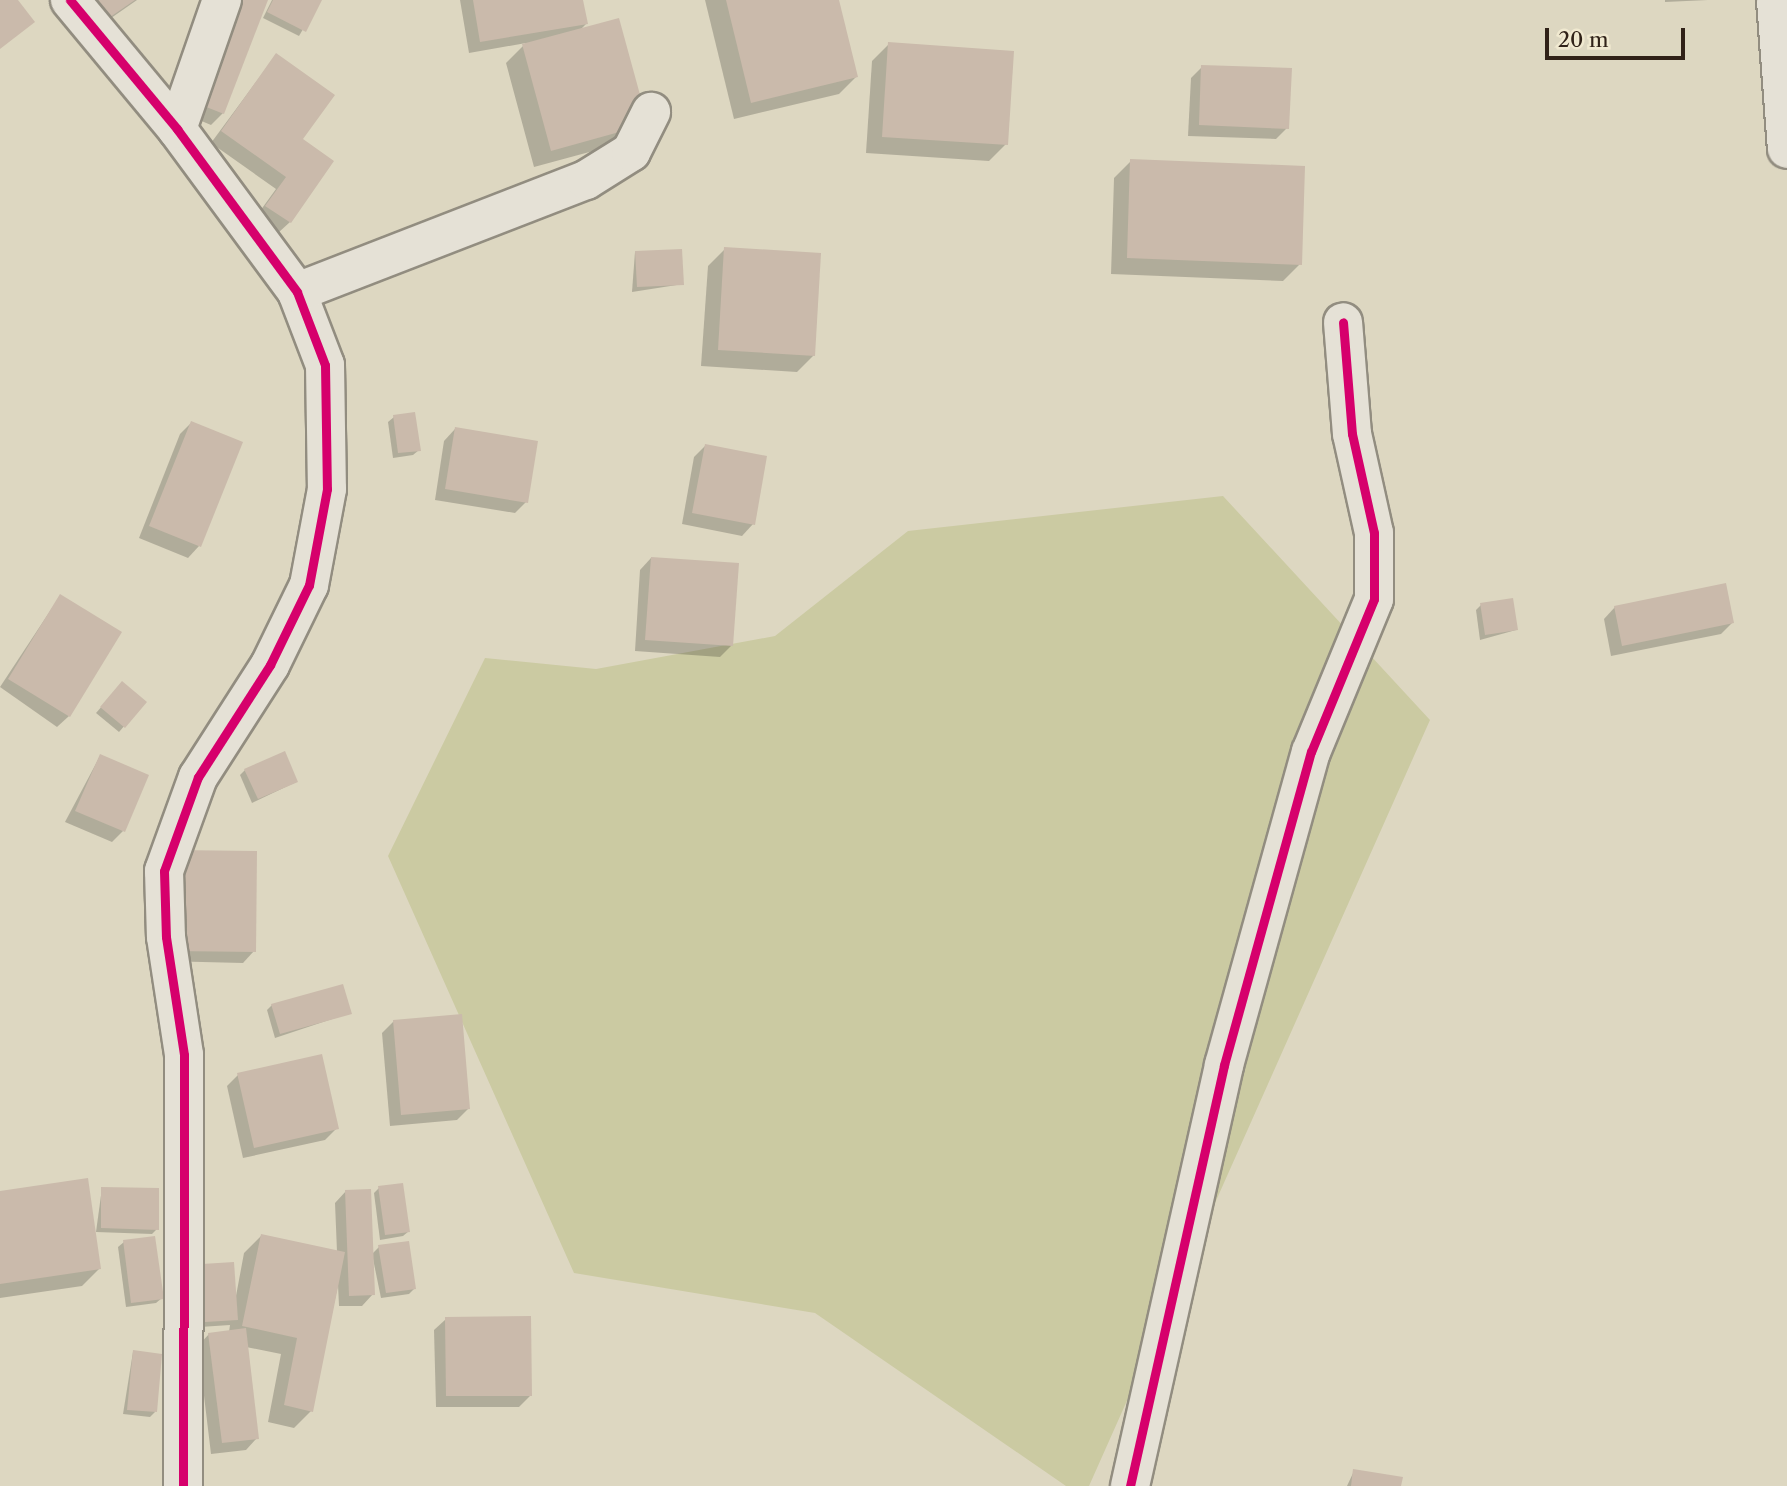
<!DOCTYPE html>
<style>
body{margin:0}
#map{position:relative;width:1787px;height:1486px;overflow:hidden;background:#ddd7c1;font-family:"Libre Caslon Text",serif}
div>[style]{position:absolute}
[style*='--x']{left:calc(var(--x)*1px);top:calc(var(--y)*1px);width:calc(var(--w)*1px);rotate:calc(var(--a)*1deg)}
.green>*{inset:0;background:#cbcaa2}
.shadow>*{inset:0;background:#0003}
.building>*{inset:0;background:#cabaab}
.roads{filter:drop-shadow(2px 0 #928d80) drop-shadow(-2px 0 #928d80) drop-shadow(0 2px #928d80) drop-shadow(0 -2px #928d80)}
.minor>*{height:38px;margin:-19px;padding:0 19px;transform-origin:19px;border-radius:19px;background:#e5e1d6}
.cycleway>*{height:9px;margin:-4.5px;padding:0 4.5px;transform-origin:4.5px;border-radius:4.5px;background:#d6006c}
span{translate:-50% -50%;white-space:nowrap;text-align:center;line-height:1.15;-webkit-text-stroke:6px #f0e9d0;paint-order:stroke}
.scale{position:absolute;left:1545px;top:28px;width:140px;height:32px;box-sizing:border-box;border:4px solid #302218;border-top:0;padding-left:9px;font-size:21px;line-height:24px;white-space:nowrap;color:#302218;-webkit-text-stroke:5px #f0e9d0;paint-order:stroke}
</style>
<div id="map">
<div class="green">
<div style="clip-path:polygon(1223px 496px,1430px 720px,1089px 1486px,1066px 1486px,815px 1313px,574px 1273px,388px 856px,485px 658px,596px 669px,775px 636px,908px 531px)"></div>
</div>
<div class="shadow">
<div style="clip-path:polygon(69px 0,137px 0,91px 32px)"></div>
<div style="clip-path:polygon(266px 0,223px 113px,211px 125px,180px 112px)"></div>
<div style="clip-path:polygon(272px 0,320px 0,299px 36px,263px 18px)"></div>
<div style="clip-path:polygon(460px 0,582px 0,586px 24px,579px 31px,630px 141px,534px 167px,506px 63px,526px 43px,469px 53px)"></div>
<div style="clip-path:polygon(705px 0,837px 0,856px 77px,839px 94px,734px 119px)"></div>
<div style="clip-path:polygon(1665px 0,1708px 0,1665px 2px)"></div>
<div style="clip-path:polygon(889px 44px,1006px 144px,989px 161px,866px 153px,872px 61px)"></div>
<div style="clip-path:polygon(276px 55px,301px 139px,290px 222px,278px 233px,255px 218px,276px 189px,211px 143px)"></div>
<div style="clip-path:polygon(1202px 67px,1287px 128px,1276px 139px,1188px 136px,1191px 78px)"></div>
<div style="clip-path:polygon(1131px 161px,1300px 264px,1283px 281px,1111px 274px,1114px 178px)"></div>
<div style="clip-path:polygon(725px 249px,814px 355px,797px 372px,701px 366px,708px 266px)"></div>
<div style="clip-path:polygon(635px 252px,683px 284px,632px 292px)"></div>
<div style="clip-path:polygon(394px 417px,419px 450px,413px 455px,393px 458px,388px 422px)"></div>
<div style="clip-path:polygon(191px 423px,199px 546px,188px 558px,139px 538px,180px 434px)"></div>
<div style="clip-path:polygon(455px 429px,526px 502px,515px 513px,435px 500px,444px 441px)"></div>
<div style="clip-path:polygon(705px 446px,753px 524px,742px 536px,682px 524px,694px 457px)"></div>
<div style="clip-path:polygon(651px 558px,732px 645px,720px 657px,635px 651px,640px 570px)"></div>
<div style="clip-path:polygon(60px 596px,69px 716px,57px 727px,0 687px)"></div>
<div style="clip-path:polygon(1481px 605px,1516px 630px,1480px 640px,1476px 610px)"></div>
<div style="clip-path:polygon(1615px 607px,1732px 623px,1721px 634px,1611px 656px,1604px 619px)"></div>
<div style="clip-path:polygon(117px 689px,145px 702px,119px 732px,96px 713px)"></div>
<div style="clip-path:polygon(100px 756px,123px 831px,112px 842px,65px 822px)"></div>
<div style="clip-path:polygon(245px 770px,296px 782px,252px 803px,240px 775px)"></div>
<div style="clip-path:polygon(163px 863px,254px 951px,243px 963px,161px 961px)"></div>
<div style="clip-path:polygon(272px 1005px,350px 1013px,275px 1038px,267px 1010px)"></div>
<div style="clip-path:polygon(394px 1021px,468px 1109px,457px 1120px,390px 1126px,382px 1033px)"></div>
<div style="clip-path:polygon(238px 1075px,337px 1128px,325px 1140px,243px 1158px,227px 1086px)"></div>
<div style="clip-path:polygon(102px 1188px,157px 1229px,152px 1234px,96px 1232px)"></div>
<div style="clip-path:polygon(379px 1188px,409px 1231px,403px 1236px,380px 1240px,374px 1193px)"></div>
<div style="clip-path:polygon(346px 1191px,373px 1294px,362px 1306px,339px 1306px,338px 1285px,311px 1411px,294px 1428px,268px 1422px,281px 1354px,246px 1347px,257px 1438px,246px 1450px,211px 1454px,198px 1346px,209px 1334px,229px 1332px,230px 1325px,200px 1327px,197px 1271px,236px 1296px,244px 1253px,261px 1236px,337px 1252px,335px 1203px)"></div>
<div style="clip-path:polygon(0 1193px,99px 1269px,82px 1286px,0 1298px)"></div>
<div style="clip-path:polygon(124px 1242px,162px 1298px,156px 1303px,126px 1307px,118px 1247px)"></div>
<div style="clip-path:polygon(379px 1247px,414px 1289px,409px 1294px,381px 1298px,372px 1254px)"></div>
<div style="clip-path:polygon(446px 1319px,531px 1395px,519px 1407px,436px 1407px,434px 1330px)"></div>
<div style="clip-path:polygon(133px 1352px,155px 1412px,150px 1417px,123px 1414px)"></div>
<div style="clip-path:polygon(1354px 1471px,1400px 1486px,1347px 1486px)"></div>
</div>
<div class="building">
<div style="clip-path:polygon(0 0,18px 0,35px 22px,0 49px)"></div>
<div style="clip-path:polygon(88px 0,135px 0,103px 22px)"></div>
<div style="clip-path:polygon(229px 0,268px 0,224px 114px,191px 101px)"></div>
<div style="clip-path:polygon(273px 0,322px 0,306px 32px,267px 12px)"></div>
<div style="clip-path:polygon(473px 0,583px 0,588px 24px,480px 42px)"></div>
<div style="clip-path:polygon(726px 0,839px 0,858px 77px,751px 103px)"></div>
<div style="clip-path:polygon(619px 18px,648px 124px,551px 151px,522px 44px)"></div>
<div style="clip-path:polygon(888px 42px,1014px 51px,1008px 145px,882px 137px)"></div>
<div style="clip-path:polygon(276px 53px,335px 95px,303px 139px,334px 161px,291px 223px,265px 206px,286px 177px,221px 131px)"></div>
<div style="clip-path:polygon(1201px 65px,1292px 68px,1289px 129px,1199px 125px)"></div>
<div style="clip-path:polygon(1130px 159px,1305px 166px,1302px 265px,1127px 258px)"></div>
<div style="clip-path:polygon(724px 247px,821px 253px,815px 356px,718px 350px)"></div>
<div style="clip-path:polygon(682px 249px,684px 285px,637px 287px,635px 251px)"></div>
<div style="clip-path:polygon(415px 412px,421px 451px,398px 453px,393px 415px)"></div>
<div style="clip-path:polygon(191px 421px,243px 442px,201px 547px,149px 526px)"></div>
<div style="clip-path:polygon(455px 427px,538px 441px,528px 503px,445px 489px)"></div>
<div style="clip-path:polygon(705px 444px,767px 456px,755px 525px,692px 513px)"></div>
<div style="clip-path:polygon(651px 557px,739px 563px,733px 646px,645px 640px)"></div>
<div style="clip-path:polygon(1726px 583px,1734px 623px,1622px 646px,1614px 606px)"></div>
<div style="clip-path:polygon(60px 594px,122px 632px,70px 717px,8px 679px)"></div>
<div style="clip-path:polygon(1513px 598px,1518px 630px,1485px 635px,1480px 603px)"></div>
<div style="clip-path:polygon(122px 681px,147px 702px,125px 728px,100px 707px)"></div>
<div style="clip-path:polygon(285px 751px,298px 782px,258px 799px,244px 769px)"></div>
<div style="clip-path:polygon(100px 754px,149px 775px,125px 832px,75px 811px)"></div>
<div style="clip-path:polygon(173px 850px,257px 851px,256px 952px,172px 951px)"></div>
<div style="clip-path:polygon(343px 984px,352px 1014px,280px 1034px,271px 1004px)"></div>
<div style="clip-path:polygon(462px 1014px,470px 1109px,401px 1115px,393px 1020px)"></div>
<div style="clip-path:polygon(322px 1054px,339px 1129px,254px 1148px,237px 1073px)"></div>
<div style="clip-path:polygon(88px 1178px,101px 1269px,0 1284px,0 1191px)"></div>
<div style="clip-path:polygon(403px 1183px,410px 1232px,385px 1235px,378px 1186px)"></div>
<div style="clip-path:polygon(101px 1187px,159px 1188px,159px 1230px,101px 1228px)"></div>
<div style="clip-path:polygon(371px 1189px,375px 1295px,349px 1296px,345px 1190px)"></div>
<div style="clip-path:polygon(261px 1234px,345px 1252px,313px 1412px,284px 1405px,297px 1338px,242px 1326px)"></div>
<div style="clip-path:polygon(155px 1236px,164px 1299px,131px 1303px,123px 1240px)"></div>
<div style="clip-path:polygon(409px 1241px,416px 1289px,386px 1293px,378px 1245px)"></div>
<div style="clip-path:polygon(234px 1262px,238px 1320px,205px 1322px,202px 1264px)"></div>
<div style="clip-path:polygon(531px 1316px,532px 1396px,446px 1396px,445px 1317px)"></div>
<div style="clip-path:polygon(246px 1328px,259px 1439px,222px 1443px,208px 1333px)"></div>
<div style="clip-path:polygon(133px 1350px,162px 1354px,157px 1412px,127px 1410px)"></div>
<div style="clip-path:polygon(1353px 1469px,1403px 1477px,1401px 1486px,1351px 1486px)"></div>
</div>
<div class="roads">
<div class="minor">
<div style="--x:70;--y:0;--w:168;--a:50.3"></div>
<div style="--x:177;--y:129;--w:202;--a:53.6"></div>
<div style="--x:297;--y:292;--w:78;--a:69"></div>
<div style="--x:325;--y:365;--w:124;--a:89.1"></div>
<div style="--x:327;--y:489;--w:98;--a:100.6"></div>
<div style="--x:309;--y:585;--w:89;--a:116"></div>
<div style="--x:270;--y:665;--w:133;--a:122.7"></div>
<div style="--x:198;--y:777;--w:100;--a:109.9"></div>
<div style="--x:164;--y:871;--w:66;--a:88.3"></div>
<div style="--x:166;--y:937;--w:119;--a:81.3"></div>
<div style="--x:184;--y:1055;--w:431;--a:90.1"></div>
<div style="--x:1776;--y:0;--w:149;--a:85.8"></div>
<div style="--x:177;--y:129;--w:137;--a:-70.8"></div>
<div style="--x:297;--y:292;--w:310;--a:-21.2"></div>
<div style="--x:586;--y:180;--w:53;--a:-31.9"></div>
<div style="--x:631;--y:152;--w:45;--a:-63.4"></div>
<div style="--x:1130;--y:1486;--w:431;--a:-77.4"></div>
<div style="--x:1224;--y:1065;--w:325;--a:-74.5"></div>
<div style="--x:1311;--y:752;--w:165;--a:-67.6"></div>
<div style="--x:1374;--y:599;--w:66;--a:-90"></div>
<div style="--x:1374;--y:533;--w:101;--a:-102.5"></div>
<div style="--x:1352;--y:434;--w:112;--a:-94.6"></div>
</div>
</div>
<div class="cycleway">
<div style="--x:70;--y:0;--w:168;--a:50.3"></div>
<div style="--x:177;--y:129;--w:202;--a:53.6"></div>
<div style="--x:297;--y:292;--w:78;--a:69"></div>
<div style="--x:325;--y:365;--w:124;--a:89.1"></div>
<div style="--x:327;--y:489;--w:98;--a:100.6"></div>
<div style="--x:309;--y:585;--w:89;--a:116"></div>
<div style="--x:270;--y:665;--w:133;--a:122.7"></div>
<div style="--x:198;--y:777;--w:100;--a:109.9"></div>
<div style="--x:164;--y:871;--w:66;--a:88.3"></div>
<div style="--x:166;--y:937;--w:119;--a:81.3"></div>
<div style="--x:184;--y:1055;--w:431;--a:90.1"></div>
<div style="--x:1130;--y:1486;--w:431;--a:-77.4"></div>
<div style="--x:1224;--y:1065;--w:325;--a:-74.5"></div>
<div style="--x:1311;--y:752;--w:165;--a:-67.6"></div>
<div style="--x:1374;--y:599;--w:66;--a:-90"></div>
<div style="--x:1374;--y:533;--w:101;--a:-102.5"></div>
<div style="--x:1352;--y:434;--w:112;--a:-94.6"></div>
</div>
<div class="scale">20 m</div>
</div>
